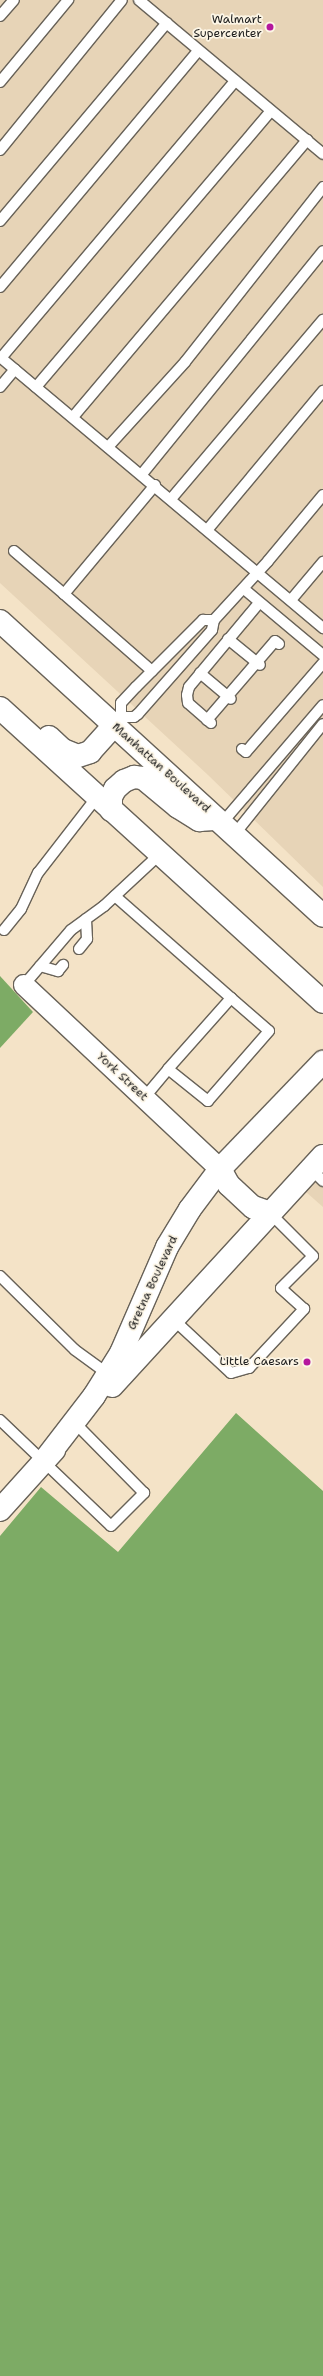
<!DOCTYPE html>
<style>
body{margin:0}
#map{position:relative;width:323px;height:2376px;overflow:hidden;background:#f4e3c7;font-family:"Shantell Sans",sans-serif}
div>[style]{position:absolute}
[style*='--x']{left:calc(var(--x)*1px);top:calc(var(--y)*1px);width:calc(var(--w)*1px);rotate:calc(var(--a)*1deg)}
.built>*{inset:0;background:#e7d4b7}
.forest>*{inset:0;background:#7dab65}
.roads{filter:drop-shadow(1px 0 #686258) drop-shadow(-1px 0 #686258) drop-shadow(0 1px #686258) drop-shadow(0 -1px #686258)}
.service>*{height:10px;margin:-5px;padding:0 5px;transform-origin:5px;border-radius:5px;background:#fff}
.minor>*{height:20px;margin:-10px;padding:0 10px;transform-origin:10px;border-radius:10px;background:#fff}
.tertiary>*{height:22px;margin:-11px;padding:0 11px;transform-origin:11px;border-radius:11px;background:#fff}
.dots>*{width:11px;height:11px;translate:-50% -50%;box-sizing:border-box;border:2px solid #fcf5e5;border-radius:50%}
span{translate:-50% -50%;white-space:nowrap;text-align:center;line-height:1.15;-webkit-text-stroke:3.5px #fcf5e5;paint-order:stroke}
.poi-label{font-size:12px;color:#1c1c1c}
.right{translate:-100% -50%;text-align:right}
.street-label{font-size:12px;color:#1c1c1c}
</style>
<div id="map">
<div class="built">
<div style="clip-path:polygon(0 0,323px 0,323px 887px,208px 775px,0 583px)"></div>
<div style="clip-path:polygon(323px 1173px,323px 1207px,306px 1192px)"></div>
</div>
<div class="forest">
<div style="clip-path:polygon(0 976px,33px 1012px,0 1048px)"></div>
<div style="clip-path:polygon(236px 1413px,323px 1491px,323px 2376px,0 2376px,0 1536px,41px 1487px,118px 1552px)"></div>
</div>
<div class="roads">
<div class="service">
<div style="--x:139;--y:0;--w:240;--a:39.9"></div>
<div style="--x:0;--y:16;--w:21;--a:-49"></div>
<div style="--x:0;--y:82;--w:107;--a:-50.3"></div>
<div style="--x:0;--y:150;--w:193;--a:-50.9"></div>
<div style="--x:0;--y:221;--w:259;--a:-49.9"></div>
<div style="--x:0;--y:287;--w:309;--a:-50"></div>
<div style="--x:0;--y:357;--w:422;--a:40"></div>
<div style="--x:1;--y:358;--w:363;--a:-49.8"></div>
<div style="--x:0;--y:387;--w:23;--a:-50"></div>
<div style="--x:36;--y:387;--w:362;--a:-49.6"></div>
<div style="--x:73;--y:417;--w:363;--a:-49.8"></div>
<div style="--x:108;--y:447;--w:115;--a:-47.8"></div>
<div style="--x:185;--y:362;--w:223;--a:-51.7"></div>
<div style="--x:142;--y:474;--w:287;--a:-50.9"></div>
<div style="--x:171;--y:499;--w:235;--a:-49.7"></div>
<div style="--x:208;--y:529;--w:180;--a:-50.2"></div>
<div style="--x:14;--y:551;--w:66;--a:40.7"></div>
<div style="--x:244;--y:589;--w:103;--a:39.9"></div>
<div style="--x:291;--y:600;--w:50;--a:-49.9"></div>
<div style="--x:228;--y:639;--w:41;--a:39.1"></div>
<div style="--x:152;--y:671;--w:117;--a:-138.8"></div>
<div style="--x:64;--y:594;--w:142;--a:-50.1"></div>
<div style="--x:200;--y:673;--w:40;--a:40"></div>
<div style="--x:121;--y:717;--w:13;--a:0"></div>
<div style="--x:134;--y:717;--w:5;--a:-37"></div>
<div style="--x:138;--y:714;--w:112;--a:-48.6"></div>
<div style="--x:212;--y:630;--w:10;--a:-79"></div>
<div style="--x:214;--y:620;--w:80;--a:-47.5"></div>
<div style="--x:268;--y:561;--w:86;--a:-50.2"></div>
<div style="--x:207;--y:720;--w:104;--a:-49.3"></div>
<div style="--x:275;--y:641;--w:5;--a:37"></div>
<div style="--x:116;--y:722;--w:7;--a:-45"></div>
<div style="--x:121;--y:717;--w:14;--a:-90"></div>
<div style="--x:121;--y:703;--w:22;--a:-47"></div>
<div style="--x:136;--y:687;--w:95;--a:-45"></div>
<div style="--x:203;--y:620;--w:11;--a:0"></div>
<div style="--x:211;--y:723;--w:30;--a:-139"></div>
<div style="--x:188;--y:703;--w:8;--a:-97"></div>
<div style="--x:187;--y:695;--w:8;--a:-76"></div>
<div style="--x:189;--y:687;--w:109;--a:-50.2"></div>
<div style="--x:242;--y:749;--w:5;--a:37"></div>
<div style="--x:246;--y:752;--w:118;--a:-49.1"></div>
<div style="--x:222;--y:823;--w:155;--a:-49.4"></div>
<div style="--x:234;--y:835;--w:142;--a:-51.3"></div>
<div style="--x:115;--y:896;--w:154;--a:41.3"></div>
<div style="--x:4;--y:930;--w:27;--a:-51"></div>
<div style="--x:21;--y:909;--w:40;--a:-65"></div>
<div style="--x:38;--y:873;--w:96;--a:-52.2"></div>
<div style="--x:79;--y:949;--w:13;--a:-51"></div>
<div style="--x:87;--y:939;--w:20;--a:-93"></div>
<div style="--x:40;--y:966;--w:19;--a:16"></div>
<div style="--x:58;--y:971;--w:8;--a:-50"></div>
<div style="--x:24;--y:985;--w:72;--a:-49.5"></div>
<div style="--x:71;--y:930;--w:41;--a:-36"></div>
<div style="--x:104;--y:906;--w:76;--a:-42.9"></div>
<div style="--x:144;--y:1098;--w:38;--a:-50"></div>
<div style="--x:168;--y:1069;--w:95;--a:-48.4"></div>
<div style="--x:231;--y:998;--w:50;--a:41"></div>
<div style="--x:269;--y:1031;--w:93;--a:131.1"></div>
<div style="--x:208;--y:1101;--w:51;--a:-141.3"></div>
<div style="--x:311;--y:1169;--w:17;--a:45"></div>
<div style="--x:0;--y:1276;--w:105;--a:44.6"></div>
<div style="--x:75;--y:1350;--w:41;--a:36"></div>
<div style="--x:173;--y:1319;--w:79;--a:43"></div>
<div style="--x:231;--y:1373;--w:19;--a:-16"></div>
<div style="--x:249;--y:1368;--w:81;--a:-47"></div>
<div style="--x:304;--y:1309;--w:31;--a:-138"></div>
<div style="--x:281;--y:1288;--w:45;--a:-45"></div>
<div style="--x:313;--y:1256;--w:61;--a:-135"></div>
<div style="--x:0;--y:1420;--w:153;--a:43.7"></div>
<div style="--x:111;--y:1526;--w:47;--a:-45"></div>
<div style="--x:144;--y:1493;--w:95;--a:-134.6"></div>
</div>
<div class="minor">
<div style="--x:24;--y:985;--w:269;--a:43.2"></div>
</div>
<div class="tertiary">
<div style="--x:0;--y:621;--w:437;--a:42.4"></div>
<div style="--x:0;--y:708;--w:437;--a:42.3"></div>
<div style="--x:49;--y:737;--w:19;--a:43"></div>
<div style="--x:63;--y:750;--w:16;--a:22"></div>
<div style="--x:78;--y:756;--w:13;--a:-18"></div>
<div style="--x:90;--y:752;--w:36;--a:-48"></div>
<div style="--x:111;--y:810;--w:13;--a:-90"></div>
<div style="--x:111;--y:797;--w:9;--a:-63"></div>
<div style="--x:115;--y:789;--w:12;--a:-42"></div>
<div style="--x:124;--y:781;--w:11;--a:-22"></div>
<div style="--x:134;--y:777;--w:9;--a:6"></div>
<div style="--x:143;--y:778;--w:45;--a:39.6"></div>
<div style="--x:178;--y:807;--w:25;--a:32"></div>
<div style="--x:199;--y:820;--w:15;--a:-4"></div>
<div style="--x:220;--y:1169;--w:18;--a:61"></div>
<div style="--x:229;--y:1185;--w:33;--a:43"></div>
<div style="--x:253;--y:1207;--w:18;--a:19"></div>
<div style="--x:112;--y:1386;--w:312;--a:-47.5"></div>
<div style="--x:44;--y:1461;--w:82;--a:-52.4"></div>
<div style="--x:94;--y:1396;--w:51;--a:-57.9"></div>
<div style="--x:121;--y:1353;--w:116;--a:-66.5"></div>
<div style="--x:167;--y:1247;--w:44;--a:-58.8"></div>
<div style="--x:190;--y:1209;--w:50;--a:-53.1"></div>
<div style="--x:220;--y:1169;--w:149;--a:-46.1"></div>
<div style="--x:0;--y:1510;--w:81;--a:-48"></div>
</div>
</div>
<div class="dots">
<div style="left:270px;top:27px;background:#b5179e"></div>
<div style="left:307px;top:1362px;background:#b5179e"></div>
</div>
<div class="poi-label">
<span class="right" style="left:262px;top:27px">Walmart<br>Supercenter</span>
<span class="right" style="left:299px;top:1362px">Little Caesars</span>
</div>
<div class="street-label">
<span style="left:161px;top:768px;rotate:42deg">Manhattan Boulevard</span>
<span style="left:122px;top:1077px;rotate:43deg">York Street</span>
<span style="left:153px;top:1283px;rotate:-65deg">Gretna Boulevard</span>
</div>
</div>
